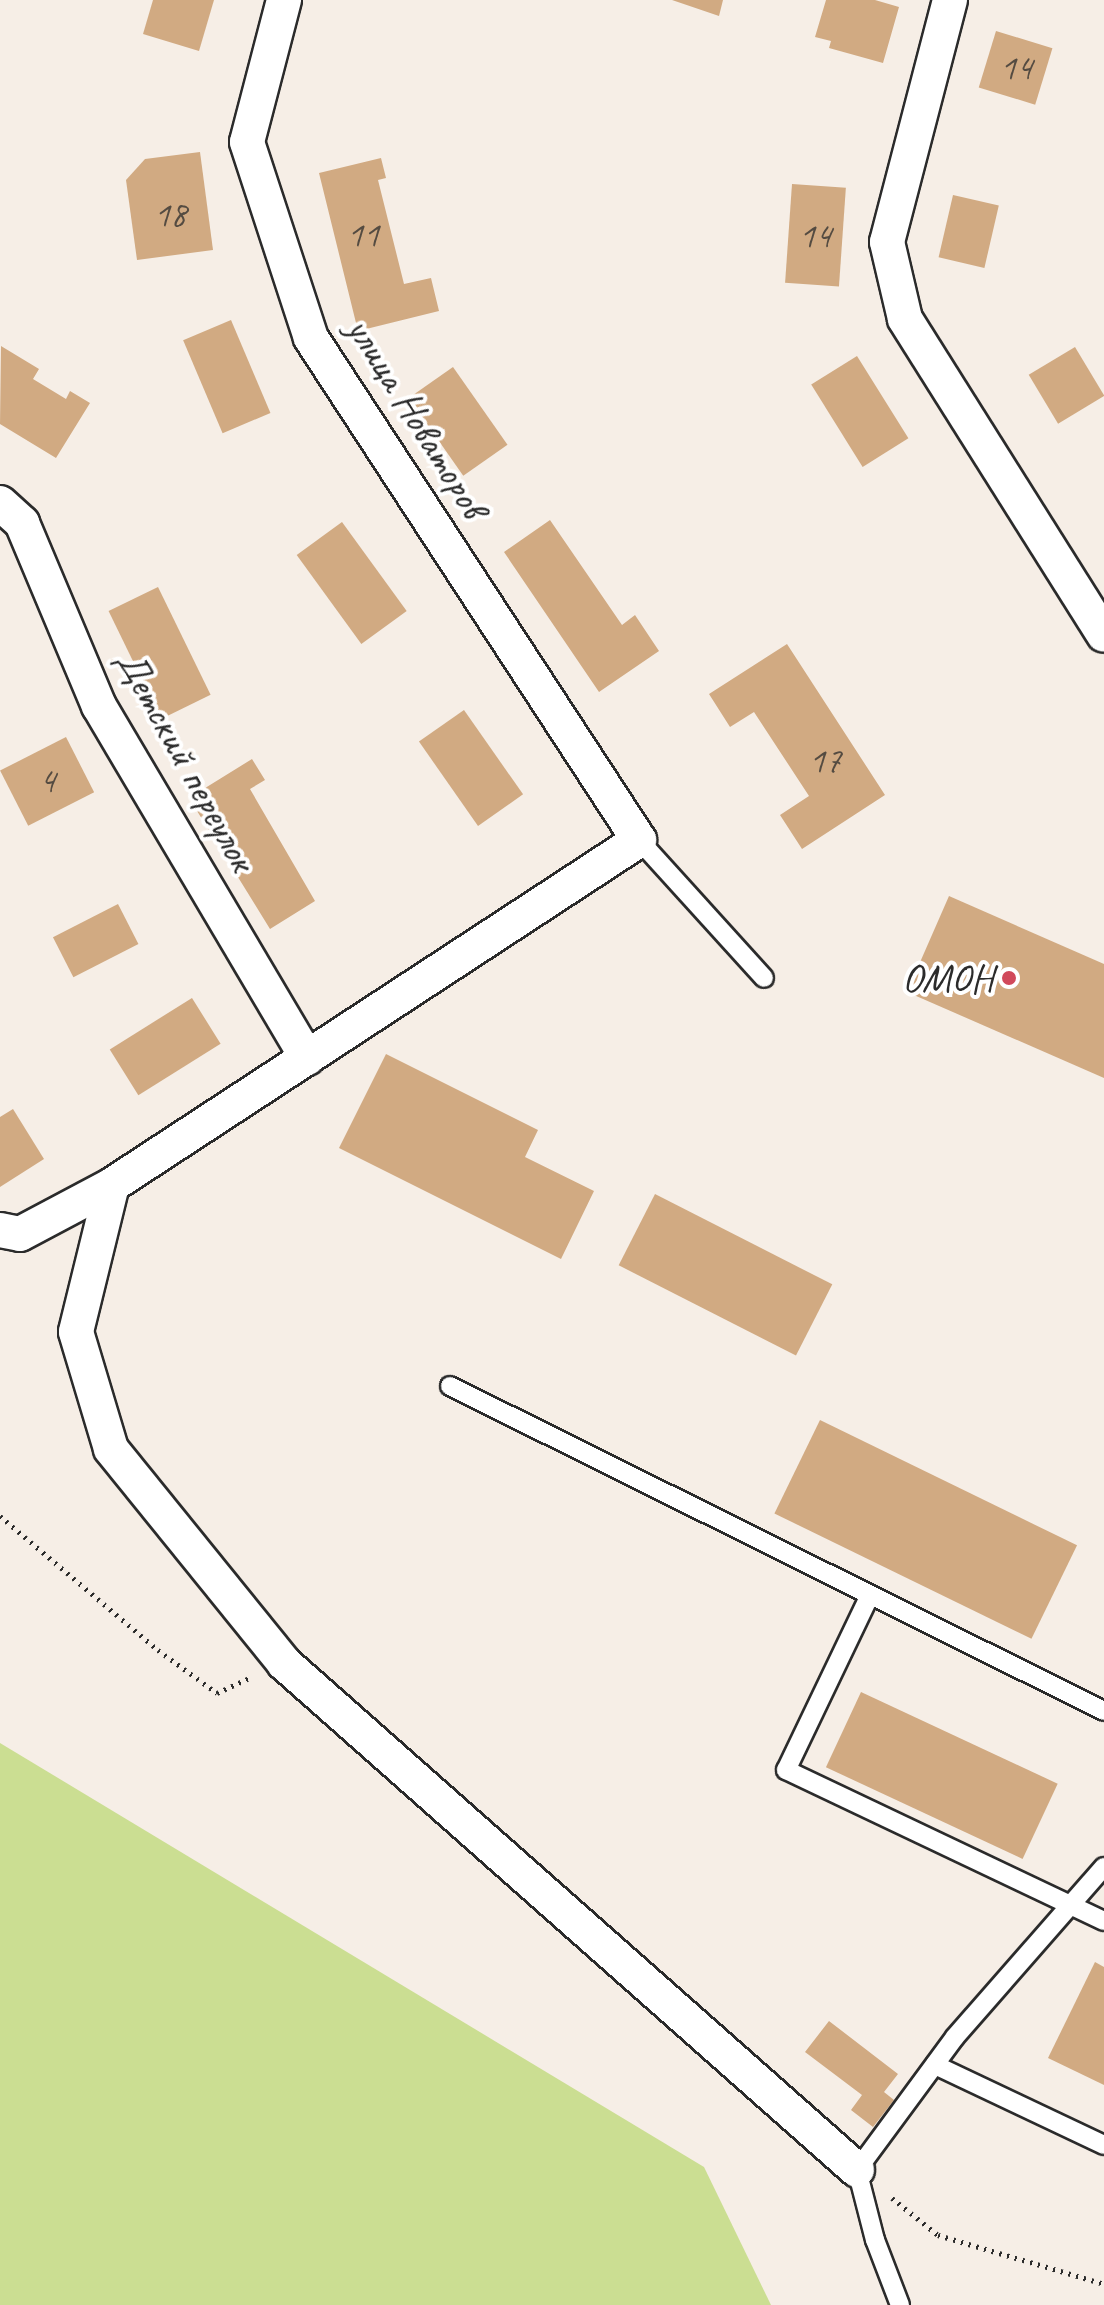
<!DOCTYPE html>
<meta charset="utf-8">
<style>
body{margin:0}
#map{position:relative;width:1104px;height:2305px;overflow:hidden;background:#f6eee6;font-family:Caveat,sans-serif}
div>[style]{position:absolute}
.green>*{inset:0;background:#cbde92}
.building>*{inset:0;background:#d1aa82;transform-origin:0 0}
.path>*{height:5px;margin-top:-2.5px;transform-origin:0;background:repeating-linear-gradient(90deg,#2b2b2b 0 2px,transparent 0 8px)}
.roads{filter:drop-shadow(2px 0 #2b2b2b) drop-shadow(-2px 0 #2b2b2b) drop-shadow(0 2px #2b2b2b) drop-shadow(0 -2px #2b2b2b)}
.service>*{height:18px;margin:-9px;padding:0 9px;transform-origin:9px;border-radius:9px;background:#fff}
.minor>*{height:34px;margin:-17px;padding:0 17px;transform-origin:17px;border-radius:17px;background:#fff}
.dots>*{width:22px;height:22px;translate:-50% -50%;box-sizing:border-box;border:4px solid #fff;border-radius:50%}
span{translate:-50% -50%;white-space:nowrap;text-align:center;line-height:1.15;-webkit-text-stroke:8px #fff;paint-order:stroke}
.number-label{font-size:36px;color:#544b41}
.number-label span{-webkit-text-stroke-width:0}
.street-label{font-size:40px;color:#2b2b2b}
.poi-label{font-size:40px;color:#2b2b2b}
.right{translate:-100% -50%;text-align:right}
</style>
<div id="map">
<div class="green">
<div style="clip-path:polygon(0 1743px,704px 2167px,771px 2305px,0 2305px)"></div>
</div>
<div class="building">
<div style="clip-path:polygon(153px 0,214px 0,199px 51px,143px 34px)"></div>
<div style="clip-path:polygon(672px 0,723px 0,719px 16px)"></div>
<div style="clip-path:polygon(826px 0,875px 0,899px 7px,883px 63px,829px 48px,831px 41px,815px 37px)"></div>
<div style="left:996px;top:31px;width:59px;height:59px;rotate:17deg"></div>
<div style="clip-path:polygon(200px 152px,213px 250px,137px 260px,126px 180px,145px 159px)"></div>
<div style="clip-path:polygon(381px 158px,386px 178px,378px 180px,404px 284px,431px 278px,439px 311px,358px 331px,319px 173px)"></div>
<div style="left:792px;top:184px;width:54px;height:99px;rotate:4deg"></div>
<div style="left:953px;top:195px;width:47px;height:64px;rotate:13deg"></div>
<div style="left:231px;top:320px;width:101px;height:52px;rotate:67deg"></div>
<div style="clip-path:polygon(1px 346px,39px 369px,33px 379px,66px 399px,70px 391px,90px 403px,56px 458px,0 424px)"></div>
<div style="left:1075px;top:347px;width:57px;height:54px;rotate:59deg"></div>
<div style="left:857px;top:356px;width:97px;height:54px;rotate:58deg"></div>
<div style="left:453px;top:367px;width:95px;height:54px;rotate:55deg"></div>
<div style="clip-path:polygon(550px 520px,622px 625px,635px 615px,659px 651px,599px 692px,504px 552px)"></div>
<div style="left:342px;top:522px;width:110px;height:56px;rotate:54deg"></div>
<div style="left:158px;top:587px;width:120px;height:55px;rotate:64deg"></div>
<div style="clip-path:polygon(787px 644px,885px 795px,802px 849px,780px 815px,809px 796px,754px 712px,730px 727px,709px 694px)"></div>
<div style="left:464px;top:710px;width:103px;height:55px;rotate:55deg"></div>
<div style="left:66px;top:737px;width:62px;height:74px;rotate:63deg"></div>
<div style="clip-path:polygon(252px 759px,265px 780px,250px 789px,315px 901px,270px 929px,189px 798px)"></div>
<div style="clip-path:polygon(949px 896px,1104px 964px,1104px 1078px,907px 992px)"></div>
<div style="left:118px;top:904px;width:45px;height:73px;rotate:63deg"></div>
<div style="left:192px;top:998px;width:54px;height:97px;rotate:58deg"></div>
<div style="clip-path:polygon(386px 1054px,538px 1130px,525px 1157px,594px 1191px,561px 1259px,339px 1148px)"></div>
<div style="clip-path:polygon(13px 1109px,44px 1159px,0 1187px,0 1117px)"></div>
<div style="left:655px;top:1194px;width:199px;height:80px;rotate:27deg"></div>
<div style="left:820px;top:1420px;width:286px;height:104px;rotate:26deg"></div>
<div style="left:861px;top:1692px;width:217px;height:83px;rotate:25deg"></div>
<div style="clip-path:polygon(1095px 1962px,1104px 1967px,1104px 2085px,1048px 2058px)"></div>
<div style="clip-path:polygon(829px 2021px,898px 2074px,884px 2092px,894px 2100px,873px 2127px,851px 2110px,862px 2095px,805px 2052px)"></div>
</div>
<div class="path">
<div style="left:0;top:1516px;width:207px;rotate:40.3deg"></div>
<div style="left:158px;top:1650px;width:73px;rotate:36.1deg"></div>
<div style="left:217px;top:1693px;width:38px;rotate:-25deg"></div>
<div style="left:892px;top:2198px;width:59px;rotate:38.8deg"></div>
<div style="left:938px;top:2235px;width:173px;rotate:16.4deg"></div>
</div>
<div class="roads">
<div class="service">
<div style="left:639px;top:840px;width:186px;rotate:47.8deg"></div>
<div style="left:450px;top:1386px;width:730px;rotate:26.42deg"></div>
<div style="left:870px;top:1595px;width:194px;rotate:115.6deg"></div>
<div style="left:786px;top:1770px;width:352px;rotate:25.4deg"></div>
<div style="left:935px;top:2065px;width:187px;rotate:25.3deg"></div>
<div style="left:900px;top:2305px;width:70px;rotate:-111deg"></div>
<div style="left:875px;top:2240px;width:72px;rotate:-104.4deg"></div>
<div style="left:857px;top:2170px;width:165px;rotate:-53.6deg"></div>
<div style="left:955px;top:2037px;width:226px;rotate:-48.8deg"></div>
</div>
<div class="minor">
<div style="left:950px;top:0;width:250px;rotate:104.6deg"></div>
<div style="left:887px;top:242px;width:79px;rotate:76.8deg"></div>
<div style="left:905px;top:319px;width:373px;rotate:57.8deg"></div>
<div style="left:0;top:503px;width:30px;rotate:42deg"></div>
<div style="left:22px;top:523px;width:199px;rotate:67.2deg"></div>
<div style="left:99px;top:706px;width:409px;rotate:59.4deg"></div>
<div style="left:112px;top:1185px;width:151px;rotate:103.8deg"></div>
<div style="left:76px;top:1332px;width:122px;rotate:73.3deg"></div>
<div style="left:111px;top:1449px;width:275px;rotate:51deg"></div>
<div style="left:284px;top:1663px;width:765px;rotate:41.5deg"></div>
<div style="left:0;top:1230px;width:20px;rotate:11deg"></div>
<div style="left:20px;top:1234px;width:104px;rotate:-28deg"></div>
<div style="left:112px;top:1185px;width:630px;rotate:-33.21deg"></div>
<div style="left:639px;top:840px;width:600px;rotate:-123.16deg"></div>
<div style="left:311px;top:338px;width:206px;rotate:-108.1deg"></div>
<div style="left:247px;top:142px;width:147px;rotate:-75.4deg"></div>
</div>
</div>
<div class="dots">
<div style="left:1009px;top:978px;background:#d1495b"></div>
</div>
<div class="number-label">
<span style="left:1016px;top:68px">14</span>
<span style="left:170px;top:215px">18</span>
<span style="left:363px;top:235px">11</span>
<span style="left:815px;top:236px">14</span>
<span style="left:825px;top:761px">17</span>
<span style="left:47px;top:781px">4</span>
</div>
<div class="street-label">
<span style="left:417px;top:417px;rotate:58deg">улица Новаторов</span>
<span style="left:186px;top:760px;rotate:61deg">Детский переулок</span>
</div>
<div class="poi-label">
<span class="right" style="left:993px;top:978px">ОМОН</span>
</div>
</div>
